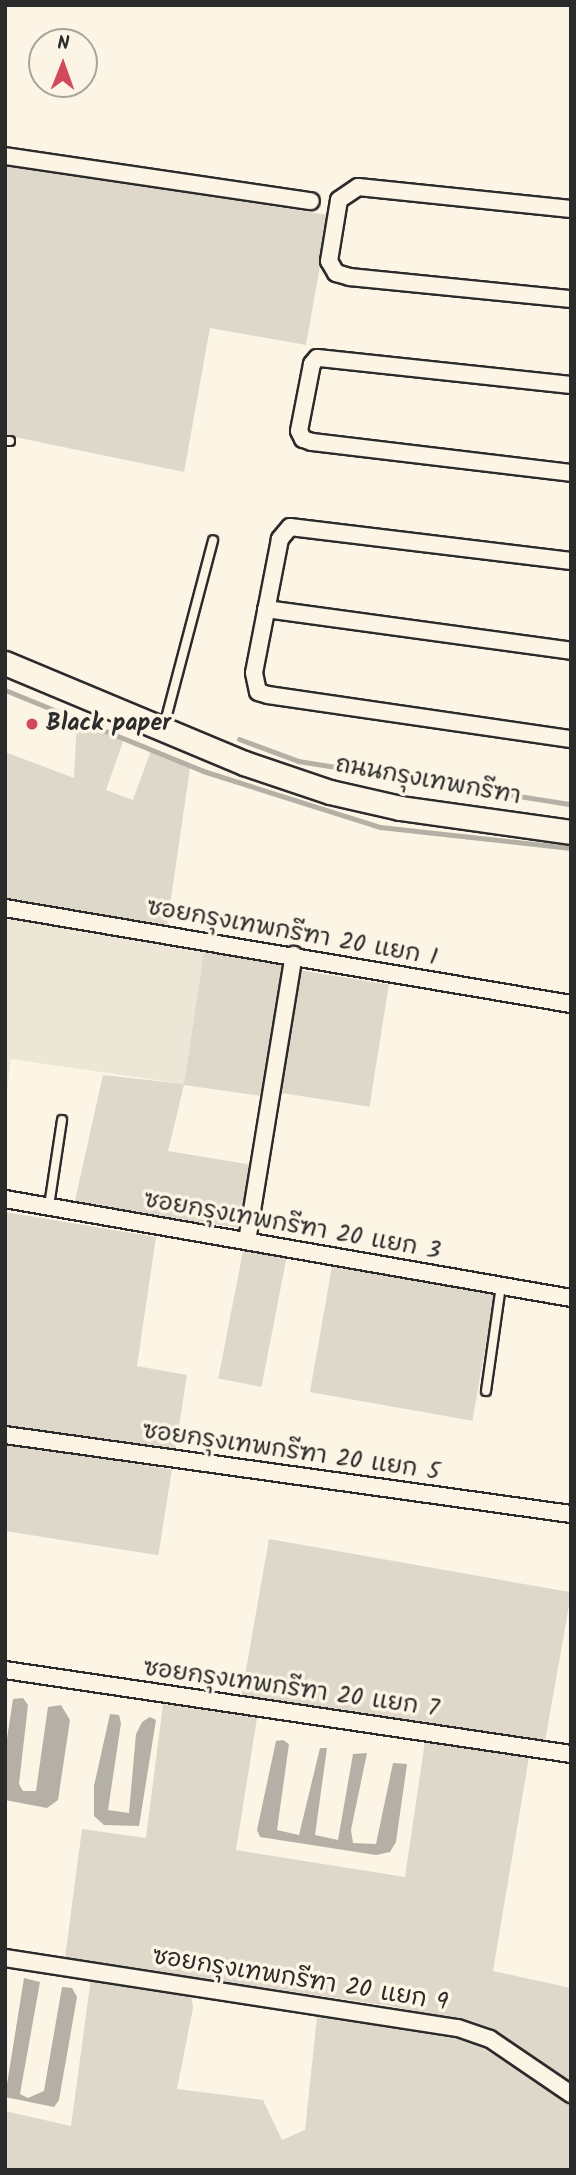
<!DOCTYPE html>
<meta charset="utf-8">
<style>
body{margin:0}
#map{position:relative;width:576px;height:2175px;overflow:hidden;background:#fcf5e5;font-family:Kalam,"Playpen Sans Thai",sans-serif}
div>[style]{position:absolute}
.built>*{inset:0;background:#ece6d7}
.green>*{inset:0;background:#ded8ca;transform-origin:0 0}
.water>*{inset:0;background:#b4b0a5}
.stream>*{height:5px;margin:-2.5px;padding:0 2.5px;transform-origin:2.5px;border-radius:2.5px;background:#b4b0a5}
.roads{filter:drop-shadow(2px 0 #2b2b2b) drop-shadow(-2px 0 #2b2b2b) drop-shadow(0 2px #2b2b2b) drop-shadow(0 -2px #2b2b2b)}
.service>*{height:8px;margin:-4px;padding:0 4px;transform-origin:4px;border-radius:4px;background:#fcf5e5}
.minor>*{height:16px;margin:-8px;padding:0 8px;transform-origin:8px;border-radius:8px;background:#fcf5e5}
.secondary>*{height:23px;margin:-11.5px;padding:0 11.5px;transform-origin:11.5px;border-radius:11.5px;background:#fcf5e5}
.dots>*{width:19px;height:19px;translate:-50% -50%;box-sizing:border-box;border:4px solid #fcf5e5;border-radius:50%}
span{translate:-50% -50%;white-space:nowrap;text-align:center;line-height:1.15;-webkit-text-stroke:7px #fcf5e5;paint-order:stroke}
.poi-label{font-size:24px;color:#2b2b2b;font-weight:700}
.left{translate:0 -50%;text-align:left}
.street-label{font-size:24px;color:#2b2b2b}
.frame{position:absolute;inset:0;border:7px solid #2b2b2b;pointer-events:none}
.north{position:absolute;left:28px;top:28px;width:70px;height:70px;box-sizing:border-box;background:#fcf5e5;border:2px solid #a8a49b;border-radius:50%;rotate:1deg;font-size:19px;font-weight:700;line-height:28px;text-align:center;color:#2b2b2b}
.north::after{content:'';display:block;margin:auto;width:24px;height:32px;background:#d1495b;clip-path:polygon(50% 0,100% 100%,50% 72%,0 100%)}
</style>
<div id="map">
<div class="built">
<div style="clip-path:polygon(5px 917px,204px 951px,184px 1084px,11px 1059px,5px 1105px)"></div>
</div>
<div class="green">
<div style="clip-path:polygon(5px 165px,329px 215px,306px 345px,210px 328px,184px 472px,5px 435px)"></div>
<div style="clip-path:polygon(77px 717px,124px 739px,106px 790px,133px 800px,151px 750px,190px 768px,167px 926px,5px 900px,5px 752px,74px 778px)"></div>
<div style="clip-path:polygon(204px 951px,286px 965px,262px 1096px,184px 1085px,168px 1151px,253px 1165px,241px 1228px,74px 1205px,103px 1075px,184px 1084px)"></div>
<div style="left:298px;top:970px;width:92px;height:124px;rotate:9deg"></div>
<div style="clip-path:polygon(5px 1212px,156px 1237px,137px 1366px,187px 1375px,175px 1452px,5px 1427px)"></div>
<div style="left:244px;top:1246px;width:44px;height:135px;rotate:11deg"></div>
<div style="left:333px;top:1261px;width:165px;height:133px;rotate:10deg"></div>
<div style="left:5px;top:1443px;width:169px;height:87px;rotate:9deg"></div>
<div style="left:269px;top:1539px;width:307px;height:159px;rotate:10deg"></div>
<div style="clip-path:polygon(163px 1704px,257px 1718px,236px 1850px,405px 1877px,425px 1741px,529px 1757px,493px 1971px,571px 1988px,571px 2085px,483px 2027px,390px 2006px,65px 1958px,82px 1829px,146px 1838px)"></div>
<div style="clip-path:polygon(91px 1978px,191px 1994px,193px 2008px,177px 2089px,263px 2100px,282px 2140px,305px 2130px,317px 2017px,464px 2036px,571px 2104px,571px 2170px,5px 2170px,5px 2111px,71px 2126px)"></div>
</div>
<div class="water">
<div style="clip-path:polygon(23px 1698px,28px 1705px,19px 1784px,23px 1791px,36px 1791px,48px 1707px,61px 1705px,70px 1720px,58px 1800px,47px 1808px,5px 1800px,5px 1752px,13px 1699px)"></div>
<div style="clip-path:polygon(110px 1714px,119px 1715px,121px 1723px,108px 1810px,129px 1813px,136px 1734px,142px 1722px,150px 1717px,156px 1720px,139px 1826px,104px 1825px,94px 1816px,94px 1786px)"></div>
<div style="clip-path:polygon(283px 1740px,289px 1744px,277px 1830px,299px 1835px,320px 1748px,327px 1748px,315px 1835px,338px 1840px,353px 1754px,367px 1753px,351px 1830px,353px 1843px,376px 1844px,393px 1763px,407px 1764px,396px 1842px,390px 1852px,376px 1855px,260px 1837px,257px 1830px,276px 1741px)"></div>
<div style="clip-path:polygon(24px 1978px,40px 1982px,20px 2094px,28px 2098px,44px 2091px,62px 1987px,72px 1988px,77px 1997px,59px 2100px,54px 2107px,5px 2097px)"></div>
</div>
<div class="stream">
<div style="left:5px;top:690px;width:214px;rotate:22.2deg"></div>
<div style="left:203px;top:771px;width:186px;rotate:17.6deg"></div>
<div style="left:380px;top:827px;width:192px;rotate:6.3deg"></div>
<div style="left:239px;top:739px;width:63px;rotate:20.4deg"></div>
<div style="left:298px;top:761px;width:276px;rotate:9deg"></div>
</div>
<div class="roads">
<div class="service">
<div style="left:5px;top:441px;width:5px"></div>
<div style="left:164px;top:726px;width:192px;rotate:-75.2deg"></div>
<div style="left:49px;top:1206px;width:87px;rotate:-81.4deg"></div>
<div style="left:486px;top:1391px;width:107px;rotate:-81.9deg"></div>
</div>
<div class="minor">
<div style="left:5px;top:156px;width:309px;rotate:8.4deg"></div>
<div style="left:571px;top:209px;width:214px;rotate:-174.1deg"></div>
<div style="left:358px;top:187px;width:23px;rotate:146deg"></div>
<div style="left:339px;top:200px;width:62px;rotate:99.3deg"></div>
<div style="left:329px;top:261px;width:14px;rotate:60deg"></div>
<div style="left:336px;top:273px;width:15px;rotate:16deg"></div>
<div style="left:350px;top:277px;width:222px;rotate:5.7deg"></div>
<div style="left:571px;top:385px;width:255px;rotate:-173.9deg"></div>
<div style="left:317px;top:358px;width:8px;rotate:130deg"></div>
<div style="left:312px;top:364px;width:68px;rotate:101deg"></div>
<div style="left:299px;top:431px;width:9px;rotate:63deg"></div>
<div style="left:303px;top:439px;width:9px;rotate:18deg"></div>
<div style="left:312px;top:442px;width:261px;rotate:6.8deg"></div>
<div style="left:571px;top:561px;width:283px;rotate:-173.1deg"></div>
<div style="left:290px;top:527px;width:16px;rotate:130deg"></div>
<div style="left:280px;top:539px;width:136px;rotate:101deg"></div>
<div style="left:254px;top:673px;width:19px;rotate:78deg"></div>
<div style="left:258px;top:692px;width:10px;rotate:17deg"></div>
<div style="left:268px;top:695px;width:306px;rotate:8.3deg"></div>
<div style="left:266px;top:609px;width:308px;rotate:7.8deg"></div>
<div style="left:5px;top:908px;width:574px;rotate:9.63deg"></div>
<div style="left:5px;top:1199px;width:575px;rotate:9.92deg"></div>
<div style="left:247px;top:1241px;width:290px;rotate:-80.7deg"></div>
<div style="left:5px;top:1435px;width:571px;rotate:7.95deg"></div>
<div style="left:5px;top:1670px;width:572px;rotate:8.44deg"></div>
<div style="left:5px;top:1958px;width:458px;rotate:8.8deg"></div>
<div style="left:458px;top:2028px;width:34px;rotate:19deg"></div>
<div style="left:490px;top:2039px;width:98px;rotate:34.2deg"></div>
</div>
<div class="secondary">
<div style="left:5px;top:663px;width:259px;rotate:22.7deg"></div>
<div style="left:244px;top:763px;width:91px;rotate:18.6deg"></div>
<div style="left:330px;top:792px;width:72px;rotate:12.9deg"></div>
<div style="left:400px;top:808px;width:173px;rotate:8deg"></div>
</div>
</div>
<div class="dots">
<div style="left:32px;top:724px;background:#d1495b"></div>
</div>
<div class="poi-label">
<span class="left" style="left:46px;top:724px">Black paper</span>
</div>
<div class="street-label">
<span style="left:428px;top:781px;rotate:10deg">ถนนกรุงเทพกรีฑา</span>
<span style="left:292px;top:933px;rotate:10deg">ซอยกรุงเทพกรีฑา 20 แยก 1</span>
<span style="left:292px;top:1226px;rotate:10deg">ซอยกรุงเทพกรีฑา 20 แยก 3</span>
<span style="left:291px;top:1452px;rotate:8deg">ซอยกรุงเทพกรีฑา 20 แยก 5</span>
<span style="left:291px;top:1689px;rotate:8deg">ซอยกรุงเทพกรีฑา 20 แยก 7</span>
<span style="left:300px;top:1980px;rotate:9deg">ซอยกรุงเทพกรีฑา 20 แยก 9</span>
</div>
<div class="frame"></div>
<div class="north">N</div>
</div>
